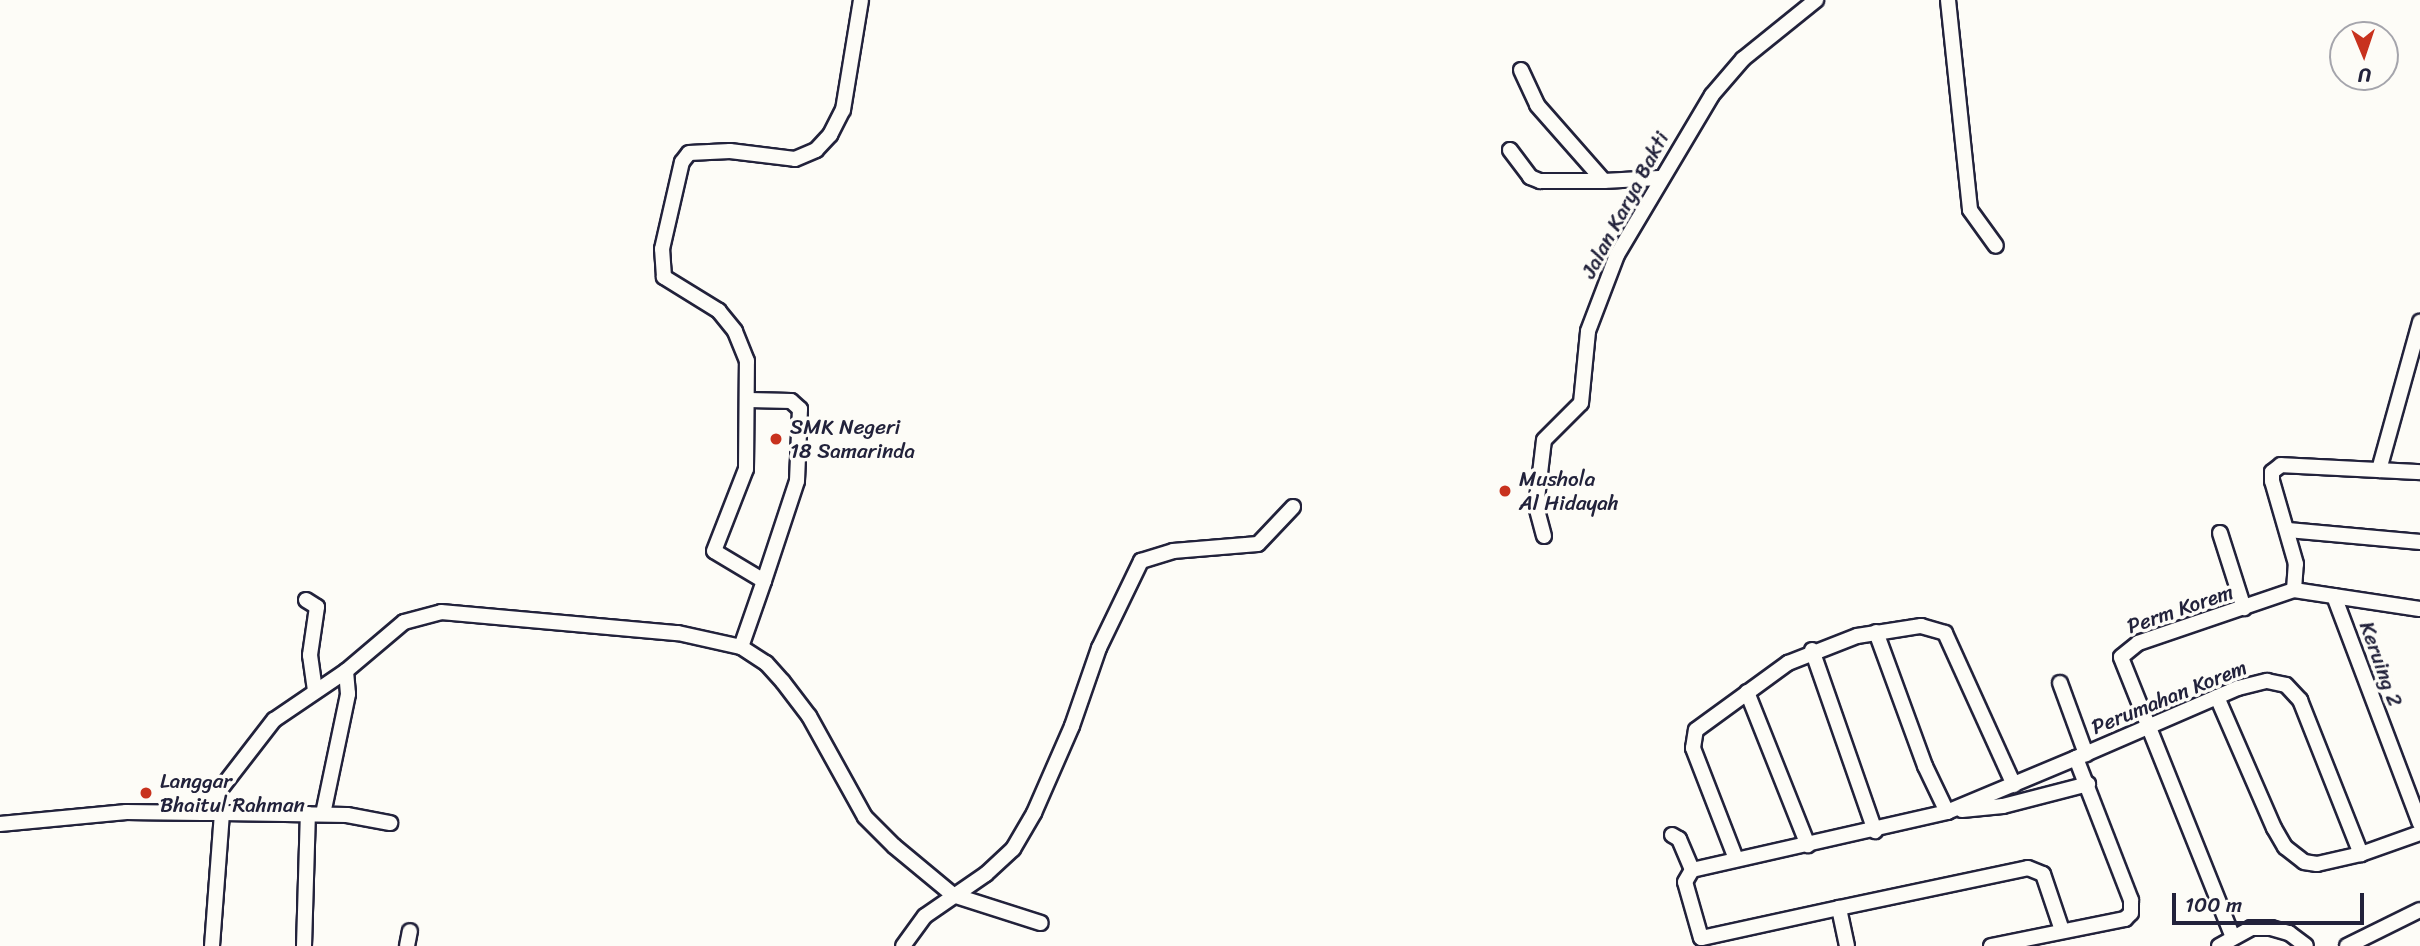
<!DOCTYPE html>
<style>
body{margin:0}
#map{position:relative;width:2420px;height:946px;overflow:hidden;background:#fdfcf7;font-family:Sriracha,sans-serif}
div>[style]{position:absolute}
.roads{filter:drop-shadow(2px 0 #22223b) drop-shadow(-2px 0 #22223b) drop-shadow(0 2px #22223b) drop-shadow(0 -2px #22223b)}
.minor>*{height:14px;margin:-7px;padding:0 7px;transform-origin:7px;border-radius:7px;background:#fdfcf7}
.dots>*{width:19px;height:19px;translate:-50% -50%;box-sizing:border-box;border:4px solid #fdfcf7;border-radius:50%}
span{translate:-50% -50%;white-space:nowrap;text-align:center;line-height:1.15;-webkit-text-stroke:7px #fdfcf7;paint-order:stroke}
.street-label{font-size:21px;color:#22223b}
.poi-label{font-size:21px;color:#22223b}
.left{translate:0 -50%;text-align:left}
.north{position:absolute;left:2329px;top:21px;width:70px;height:70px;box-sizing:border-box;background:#fdfcf7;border:2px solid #a5a5ac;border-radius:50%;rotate:178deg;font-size:19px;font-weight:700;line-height:28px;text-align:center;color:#22223b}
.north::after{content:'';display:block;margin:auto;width:24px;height:32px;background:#c8321e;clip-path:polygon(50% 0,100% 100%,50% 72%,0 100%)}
.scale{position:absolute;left:2172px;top:893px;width:192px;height:32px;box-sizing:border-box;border:4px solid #22223b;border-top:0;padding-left:9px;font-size:21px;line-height:24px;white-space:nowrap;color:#22223b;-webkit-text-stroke:5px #fdfcf7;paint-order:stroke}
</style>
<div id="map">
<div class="roads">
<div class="minor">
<div style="left:1948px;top:0;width:211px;rotate:84deg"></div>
<div style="left:1970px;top:210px;width:44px;rotate:54.2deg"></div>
<div style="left:1521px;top:70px;width:38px;rotate:65deg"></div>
<div style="left:1537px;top:105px;width:101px;rotate:48.6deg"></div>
<div style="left:1604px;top:181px;width:55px;rotate:-3.1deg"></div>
<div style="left:1510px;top:150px;width:34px;rotate:53deg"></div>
<div style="left:1530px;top:177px;width:11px;rotate:22deg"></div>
<div style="left:1540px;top:181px;width:64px"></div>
<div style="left:749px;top:400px;width:42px;rotate:1.4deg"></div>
<div style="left:791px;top:401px;width:12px;rotate:42deg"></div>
<div style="left:800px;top:409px;width:72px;rotate:92.4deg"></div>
<div style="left:797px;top:481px;width:105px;rotate:108.3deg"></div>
<div style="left:2379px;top:470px;width:154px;rotate:-74.5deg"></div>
<div style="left:2288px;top:530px;width:133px;rotate:5.2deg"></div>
<div style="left:2220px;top:533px;width:79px;rotate:72.3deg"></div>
<div style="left:1544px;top:536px;width:30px;rotate:-105deg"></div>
<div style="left:1536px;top:507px;width:67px;rotate:-83.2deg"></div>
<div style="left:1544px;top:440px;width:52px;rotate:-45deg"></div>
<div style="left:1581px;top:403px;width:72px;rotate:-84.4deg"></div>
<div style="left:1588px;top:331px;width:81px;rotate:-69.1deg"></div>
<div style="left:1617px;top:255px;width:186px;rotate:-59.3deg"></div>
<div style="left:1712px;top:95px;width:48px;rotate:-49.3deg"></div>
<div style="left:1743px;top:59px;width:94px;rotate:-38.9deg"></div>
<div style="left:2294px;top:590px;width:127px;rotate:8.6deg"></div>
<div style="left:2334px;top:596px;width:243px;rotate:69.3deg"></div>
<div style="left:306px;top:600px;width:13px;rotate:32deg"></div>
<div style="left:317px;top:607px;width:49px;rotate:98.3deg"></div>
<div style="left:310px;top:655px;width:37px;rotate:82deg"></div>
<div style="left:1876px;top:632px;width:143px;rotate:69.9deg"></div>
<div style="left:1925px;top:766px;width:51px;rotate:64.4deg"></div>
<div style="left:741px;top:647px;width:30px;rotate:33deg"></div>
<div style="left:766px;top:663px;width:25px;rotate:48deg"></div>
<div style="left:783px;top:682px;width:43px;rotate:52.6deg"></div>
<div style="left:809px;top:716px;width:115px;rotate:61deg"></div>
<div style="left:865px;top:817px;width:41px;rotate:45deg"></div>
<div style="left:894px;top:846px;width:77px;rotate:39.7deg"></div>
<div style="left:953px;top:895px;width:92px;rotate:17.7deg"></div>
<div style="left:1812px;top:650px;width:192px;rotate:70.8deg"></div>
<div style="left:2060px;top:683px;width:76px;rotate:69.9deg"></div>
<div style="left:1747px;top:692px;width:165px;rotate:68.3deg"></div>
<div style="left:2217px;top:697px;width:143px;rotate:66.5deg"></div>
<div style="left:2274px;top:828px;width:22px;rotate:60deg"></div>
<div style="left:2285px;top:847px;width:24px;rotate:38deg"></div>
<div style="left:2304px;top:862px;width:13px;rotate:9deg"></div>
<div style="left:2317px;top:864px;width:45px;rotate:-12.8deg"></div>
<div style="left:2361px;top:854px;width:63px;rotate:-19.6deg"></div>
<div style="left:1962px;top:810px;width:41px;rotate:-5.6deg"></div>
<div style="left:2003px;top:806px;width:88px;rotate:-14.5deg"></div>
<div style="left:222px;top:813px;width:125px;rotate:0.9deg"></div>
<div style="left:347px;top:815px;width:44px;rotate:10.5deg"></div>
<div style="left:323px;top:814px;width:123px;rotate:-78.2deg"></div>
<div style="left:348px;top:694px;width:23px;rotate:-95deg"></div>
<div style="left:0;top:824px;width:127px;rotate:-5.4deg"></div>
<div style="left:126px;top:812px;width:76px;rotate:0.8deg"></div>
<div style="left:1672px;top:835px;width:8px;rotate:30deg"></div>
<div style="left:1679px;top:839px;width:34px;rotate:67deg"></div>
<div style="left:1736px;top:859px;width:119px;rotate:-111.2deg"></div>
<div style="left:1693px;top:748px;width:18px;rotate:-81deg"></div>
<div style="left:1696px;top:730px;width:114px;rotate:-36.1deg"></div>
<div style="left:1788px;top:663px;width:74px;rotate:-21.4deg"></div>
<div style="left:1857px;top:636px;width:65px;rotate:-8.9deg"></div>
<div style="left:1921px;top:626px;width:25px;rotate:16deg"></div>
<div style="left:1945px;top:633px;width:167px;rotate:65.6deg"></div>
<div style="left:1839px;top:908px;width:141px;rotate:167.7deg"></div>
<div style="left:1701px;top:938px;width:58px;rotate:-105.9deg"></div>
<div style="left:1685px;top:882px;width:14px;rotate:-60deg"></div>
<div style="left:1692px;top:870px;width:262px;rotate:-12.8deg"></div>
<div style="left:1947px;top:812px;width:140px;rotate:-22.7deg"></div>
<div style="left:2232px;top:935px;width:299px;rotate:-111.8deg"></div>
<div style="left:2121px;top:657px;width:22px;rotate:-39deg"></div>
<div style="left:2138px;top:643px;width:165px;rotate:-18.8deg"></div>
<div style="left:2294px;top:590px;width:26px;rotate:-86deg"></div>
<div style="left:2296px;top:564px;width:86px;rotate:-106.1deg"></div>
<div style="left:2272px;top:481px;width:9px;rotate:-90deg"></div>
<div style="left:2272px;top:472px;width:11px;rotate:-38deg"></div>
<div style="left:2281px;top:465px;width:139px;rotate:2.9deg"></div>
<div style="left:212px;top:946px;width:133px;rotate:-85.7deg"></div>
<div style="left:222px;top:813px;width:20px;rotate:180deg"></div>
<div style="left:202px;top:813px;width:118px;rotate:-52.3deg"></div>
<div style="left:274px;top:720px;width:87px;rotate:-34.2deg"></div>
<div style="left:346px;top:671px;width:76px;rotate:-40.2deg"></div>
<div style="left:404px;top:622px;width:38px;rotate:-15deg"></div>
<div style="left:441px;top:612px;width:238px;rotate:5.1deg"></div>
<div style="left:678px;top:633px;width:65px;rotate:12.5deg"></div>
<div style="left:741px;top:647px;width:70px;rotate:-70.8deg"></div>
<div style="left:764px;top:581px;width:58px;rotate:-149deg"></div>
<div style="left:714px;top:551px;width:88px;rotate:-68.7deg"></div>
<div style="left:746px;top:469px;width:108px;rotate:-89.5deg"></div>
<div style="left:747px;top:361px;width:32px;rotate:-112deg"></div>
<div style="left:735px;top:331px;width:26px;rotate:-129deg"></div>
<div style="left:719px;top:311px;width:65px;rotate:-148.3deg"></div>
<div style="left:664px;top:277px;width:28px;rotate:-94deg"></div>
<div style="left:662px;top:249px;width:89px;rotate:-77.1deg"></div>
<div style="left:682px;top:162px;width:11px;rotate:-52deg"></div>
<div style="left:689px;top:153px;width:41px;rotate:-2.8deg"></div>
<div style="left:730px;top:151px;width:65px;rotate:7deg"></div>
<div style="left:795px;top:159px;width:23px;rotate:-23deg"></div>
<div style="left:816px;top:150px;width:21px;rotate:-47deg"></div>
<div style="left:830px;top:135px;width:28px;rotate:-63deg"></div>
<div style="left:843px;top:110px;width:111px;rotate:-80.7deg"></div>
<div style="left:304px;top:946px;width:132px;rotate:-88.3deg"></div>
<div style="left:407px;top:946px;width:15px;rotate:-79deg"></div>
<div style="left:903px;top:946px;width:37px;rotate:-54deg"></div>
<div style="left:925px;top:916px;width:74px;rotate:-34.5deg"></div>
<div style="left:986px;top:874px;width:37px;rotate:-43deg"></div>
<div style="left:1013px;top:849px;width:42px;rotate:-59.7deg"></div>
<div style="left:1034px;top:813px;width:95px;rotate:-66.4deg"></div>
<div style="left:1072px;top:726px;width:83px;rotate:-70.9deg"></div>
<div style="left:1099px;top:648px;width:97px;rotate:-64.2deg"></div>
<div style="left:1141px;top:561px;width:34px;rotate:-17deg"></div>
<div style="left:1173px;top:551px;width:85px;rotate:-4.7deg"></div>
<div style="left:1258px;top:544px;width:51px;rotate:-46.6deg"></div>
<div style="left:1847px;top:946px;width:39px;rotate:-102deg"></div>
<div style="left:1839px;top:908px;width:193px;rotate:-11.9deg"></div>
<div style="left:2028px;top:868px;width:16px;rotate:22deg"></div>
<div style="left:2043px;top:874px;width:59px;rotate:71.3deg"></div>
<div style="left:1991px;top:946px;width:137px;rotate:-11.4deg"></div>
<div style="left:2125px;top:919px;width:8px;rotate:-45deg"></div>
<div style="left:2131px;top:913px;width:13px;rotate:-90deg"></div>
<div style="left:2131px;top:900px;width:152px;rotate:-111.2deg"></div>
<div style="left:2076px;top:758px;width:176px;rotate:-23.4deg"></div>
<div style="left:2238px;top:688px;width:30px;rotate:-14deg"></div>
<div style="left:2267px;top:681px;width:19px;rotate:12deg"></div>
<div style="left:2286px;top:685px;width:21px;rotate:47deg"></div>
<div style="left:2300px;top:700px;width:166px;rotate:68.4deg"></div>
<div style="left:2219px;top:946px;width:37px;rotate:-29deg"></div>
<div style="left:2251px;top:928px;width:20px"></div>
<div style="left:2271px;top:928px;width:19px;rotate:16deg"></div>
<div style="left:2289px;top:933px;width:21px;rotate:37deg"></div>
<div style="left:2347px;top:946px;width:81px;rotate:-26.3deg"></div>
</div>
</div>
<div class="dots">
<div style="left:776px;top:439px;background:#c8321e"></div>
<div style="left:1505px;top:491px;background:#c8321e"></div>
<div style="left:146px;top:793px;background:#c8321e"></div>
</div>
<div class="street-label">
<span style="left:1625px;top:205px;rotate:-62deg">Jalan Karya Bakti</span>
<span style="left:2180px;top:609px;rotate:-19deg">Perm Korem</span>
<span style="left:2381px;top:664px;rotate:70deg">Keruing 2</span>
<span style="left:2169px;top:697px;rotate:-22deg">Perumahan Korem</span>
</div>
<div class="poi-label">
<span class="left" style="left:790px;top:439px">SMK Negeri<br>18 Samarinda</span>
<span class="left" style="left:1519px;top:491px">Mushola<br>Al Hidayah</span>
<span class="left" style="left:160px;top:793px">Langgar<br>Bhaitul Rahman</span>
</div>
<div class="north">U</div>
<div class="scale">100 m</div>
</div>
